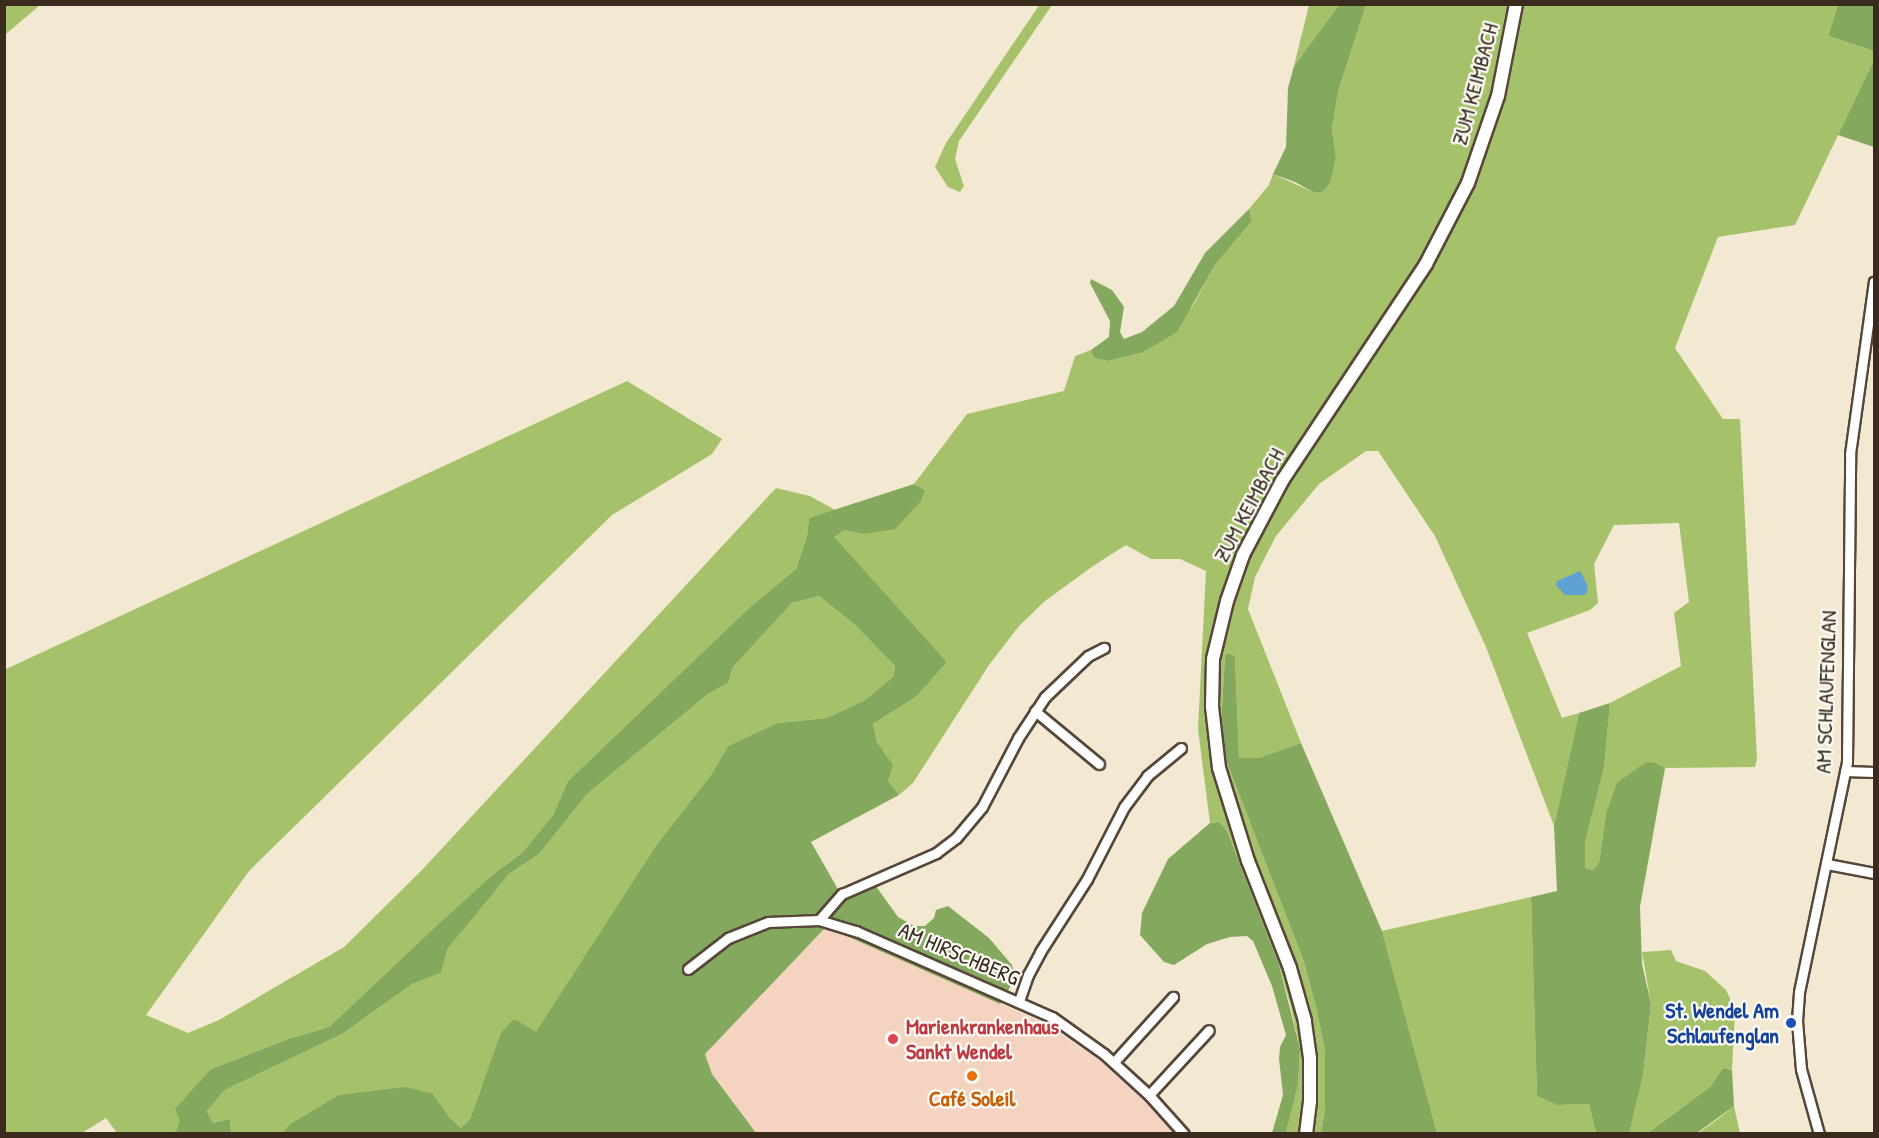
<!DOCTYPE html>
<meta charset="utf-8">
<style>
body{margin:0}
#map{position:relative;width:1879px;height:1138px;overflow:hidden;background:#f3e8d1;font-family:"Patrick Hand",sans-serif}
div>[style]{position:absolute}
.built>*{inset:0;background:#f5d3c1}
.green>*{inset:0;background:#a5c26a}
.forest>*{inset:0;background:#84a85e}
.water>*{inset:0;background:#5fa1d3}
.roads{filter:drop-shadow(2px 0 #574639) drop-shadow(-2px 0 #574639) drop-shadow(0 2px #574639) drop-shadow(0 -2px #574639)}
.street>*{height:9px;margin:-4.5px;padding:0 4.5px;transform-origin:4.5px;border-radius:4.5px;background:#fff}
.secondary>*{height:12px;margin:-6px;padding:0 6px;transform-origin:6px;border-radius:6px;background:#fff}
.dots>*{width:16px;height:16px;translate:-50% -50%;box-sizing:border-box;border:3px solid #fdfcf7;border-radius:50%}
span{translate:-50% -50%;white-space:nowrap;text-align:center;line-height:1.15;-webkit-text-stroke:4.5px #fdfcf7;paint-order:stroke}
.street-label{font-size:22px;color:#3b2a1e}
.transit-label{font-size:22px;color:#164399;font-weight:700}
.right{translate:-100% -50%;text-align:right}
.health-label{font-size:22px;color:#be3a42;font-weight:700}
.left{translate:0 -50%;text-align:left}
.food-label{font-size:22px;color:#c56008;font-weight:700}
.frame{position:absolute;inset:0;border:6px solid #3b2a1e;pointer-events:none}
</style>
<div id="map">
<div class="built">
<div style="clip-path:polygon(824px 929px,833px 930px,1046px 1024px,1100px 1061px,1159px 1115px,1176px 1133px,756px 1133px,712px 1074px,705px 1054px)"></div>
</div>
<div class="green">
<div style="clip-path:polygon(5px 4px,40px 4px,40px 5px,6px 34px)"></div>
<div style="clip-path:polygon(1040px 4px,1052px 5px,959px 141px,955px 159px,964px 186px,960px 192px,948px 187px,935px 167px,946px 143px)"></div>
<div style="clip-path:polygon(1309px 5px,1339px 5px,1294px 66px)"></div>
<div style="clip-path:polygon(1366px 5px,1838px 5px,1828px 36px,1874px 51px,1874px 60px,1795px 225px,1718px 237px,1675px 348px,1723px 419px,1740px 419px,1757px 759px,1755px 767px,1665px 768px,1656px 763px,1606px 814px,1599px 863px,1593px 870px,1585px 868px,1585px 843px,1604px 768px,1610px 703px,1681px 666px,1674px 613px,1689px 602px,1679px 523px,1614px 525px,1594px 564px,1598px 603px,1590px 610px,1527px 633px,1562px 718px,1579px 713px,1554px 826px,1486px 647px,1435px 536px,1378px 451px,1366px 451px,1319px 484px,1276px 536px,1255px 577px,1248px 609px,1301px 743px,1259px 758px,1239px 759px,1235px 656px,1228px 653px,1225px 655px,1221px 724px,1226px 760px,1304px 962px,1317px 1011px,1325px 1051px,1325px 1109px,1321px 1133px,1286px 1133px,1298px 1085px,1300px 1049px,1290px 1004px,1279px 965px,1227px 831px,1219px 822px,1210px 823px,1198px 729px,1206px 571px,1180px 559px,1151px 559px,1126px 545px,1093px 566px,1045px 601px,1019px 626px,989px 665px,913px 783px,899px 795px,888px 781px,892px 765px,877px 742px,873px 724px,917px 696px,947px 662px,833px 537px,844px 530px,863px 534px,925px 490px,914px 484px,967px 414px,1064px 391px,1075px 356px,1091px 350px,1094px 358px,1108px 361px,1141px 353px,1192px 307px,1215px 265px,1252px 221px,1249px 209px,1269px 185px,1273px 174px,1313px 192px,1336px 157px,1332px 129px,1338px 92px)"></div>
<div style="clip-path:polygon(627px 381px,722px 439px,712px 454px,612px 515px,249px 871px,146px 1015px,188px 1033px,219px 1020px,344px 947px,422px 870px,776px 488px,810px 496px,835px 510px,809px 518px,807px 536px,796px 569px,749px 608px,568px 781px,553px 815px,523px 852px,491px 876px,434px 928px,329px 1027px,291px 1038px,211px 1069px,175px 1133px,117px 1133px,106px 1118px,82px 1133px,5px 1133px,4px 670px)"></div>
<div style="clip-path:polygon(819px 596px,854px 624px,895px 666px,893px 677px,865px 700px,827px 718px,777px 723px,728px 746px,711px 775px,657px 844px,536px 1033px,481px 1088px,470px 1119px,461px 1128px,450px 1118px,433px 1094px,289px 1125px,282px 1133px,231px 1133px,230px 1119px,213px 1123px,207px 1111px,225px 1090px,342px 1034px,412px 984px,441px 973px,446px 949px,509px 874px,539px 854px,587px 794px,708px 694px,728px 683px,733px 667px,792px 603px)"></div>
<div style="clip-path:polygon(1531px 897px,1537px 1096px,1557px 1105px,1589px 1104px,1596px 1133px,1437px 1133px,1382px 931px)"></div>
<div style="clip-path:polygon(1671px 950px,1676px 961px,1705px 971px,1726px 990px,1735px 1010px,1732px 1070px,1723px 1068px,1710px 1087px,1648px 1133px,1629px 1134px,1643px 1076px,1651px 1004px,1642px 952px)"></div>
<div style="clip-path:polygon(1734px 1106px,1740px 1133px,1697px 1134px,1718px 1119px)"></div>
</div>
<div class="forest">
<div style="clip-path:polygon(1339px 5px,1366px 5px,1338px 92px,1332px 129px,1336px 157px,1330px 183px,1322px 192px,1313px 192px,1295px 182px,1273px 174px,1286px 147px,1288px 88px,1294px 66px)"></div>
<div style="clip-path:polygon(1838px 5px,1874px 5px,1874px 51px,1828px 36px)"></div>
<div style="clip-path:polygon(1874px 60px,1874px 147px,1838px 135px)"></div>
<div style="clip-path:polygon(1249px 209px,1252px 221px,1215px 265px,1177px 332px,1141px 353px,1108px 361px,1094px 358px,1091px 350px,1109px 337px,1110px 321px,1090px 283px,1091px 279px,1112px 290px,1124px 307px,1120px 332px,1124px 339px,1142px 332px,1174px 306px,1205px 253px)"></div>
<div style="clip-path:polygon(914px 484px,925px 490px,921px 501px,895px 529px,863px 534px,844px 530px,834px 537px,947px 662px,917px 696px,873px 724px,877px 742px,893px 765px,888px 781px,899px 795px,811px 842px,839px 891px,847px 897px,875px 885px,898px 917px,914px 926px,925px 926px,934px 918px,936px 910px,948px 906px,989px 938px,1012px 965px,1015px 979px,1000px 1004px,833px 930px,824px 929px,705px 1054px,712px 1074px,756px 1133px,282px 1133px,289px 1125px,339px 1095px,406px 1087px,433px 1094px,450px 1118px,461px 1128px,470px 1119px,501px 1033px,514px 1019px,536px 1032px,657px 844px,711px 775px,728px 746px,777px 723px,827px 718px,865px 700px,893px 677px,895px 666px,854px 624px,819px 596px,792px 603px,733px 667px,728px 683px,708px 694px,587px 794px,539px 854px,509px 874px,447px 949px,441px 973px,412px 984px,342px 1034px,225px 1090px,207px 1111px,213px 1123px,230px 1119px,231px 1133px,175px 1134px,180px 1121px,175px 1109px,211px 1069px,291px 1038px,329px 1027px,434px 928px,491px 876px,523px 852px,553px 815px,568px 781px,749px 608px,796px 569px,807px 536px,809px 518px)"></div>
<div style="clip-path:polygon(1228px 653px,1235px 656px,1239px 758px,1259px 758px,1301px 743px,1382px 931px,1437px 1133px,1321px 1133px,1325px 1109px,1325px 1051px,1317px 1011px,1304px 962px,1226px 760px,1221px 724px,1225px 655px)"></div>
<div style="clip-path:polygon(1610px 703px,1604px 768px,1585px 843px,1585px 868px,1593px 870px,1599px 863px,1606px 814px,1617px 783px,1646px 762px,1656px 763px,1665px 768px,1640px 907px,1642px 964px,1651px 1004px,1643px 1076px,1629px 1134px,1596px 1133px,1589px 1104px,1557px 1105px,1537px 1096px,1531px 897px,1557px 891px,1554px 826px,1579px 713px)"></div>
<div style="clip-path:polygon(1219px 822px,1227px 831px,1279px 965px,1300px 1049px,1298px 1085px,1286px 1133px,1272px 1133px,1283px 1095px,1279px 1059px,1280px 1047px,1286px 1035px,1272px 986px,1253px 941px,1247px 936px,1230px 937px,1207px 944px,1174px 965px,1164px 962px,1140px 935px,1142px 913px,1168px 859px,1210px 823px)"></div>
<div style="clip-path:polygon(1723px 1068px,1732px 1070px,1734px 1106px,1697px 1133px,1648px 1133px,1710px 1087px)"></div>
</div>
<div class="water">
<div style="clip-path:polygon(1580px 571px,1588px 586px,1587px 592px,1585px 595px,1565px 595px,1556px 585px,1557px 581px)"></div>
</div>
<div class="roads">
<div class="street">
<div style="left:1035px;top:711px;width:83px;rotate:39.6deg"></div>
<div style="left:1845px;top:771px;width:29px;rotate:2deg"></div>
<div style="left:1827px;top:864px;width:48px;rotate:10.8deg"></div>
<div style="left:819px;top:920px;width:35px;rotate:-49deg"></div>
<div style="left:842px;top:894px;width:103px;rotate:-23.6deg"></div>
<div style="left:936px;top:853px;width:25px;rotate:-37deg"></div>
<div style="left:956px;top:838px;width:40px;rotate:-50deg"></div>
<div style="left:982px;top:807px;width:78px;rotate:-62.4deg"></div>
<div style="left:1018px;top:738px;width:49px;rotate:-56.6deg"></div>
<div style="left:1045px;top:697px;width:59px;rotate:-43.6deg"></div>
<div style="left:1088px;top:656px;width:18px;rotate:-27deg"></div>
<div style="left:688px;top:969px;width:51px;rotate:-37.8deg"></div>
<div style="left:728px;top:938px;width:43px;rotate:-21.8deg"></div>
<div style="left:768px;top:922px;width:51px;rotate:-2.2deg"></div>
<div style="left:819px;top:920px;width:39px;rotate:17deg"></div>
<div style="left:856px;top:931px;width:214px;rotate:23.7deg"></div>
<div style="left:1052px;top:1017px;width:64px;rotate:35.4deg"></div>
<div style="left:1104px;top:1054px;width:61px;rotate:42.3deg"></div>
<div style="left:1149px;top:1095px;width:52px;rotate:48.1deg"></div>
<div style="left:1019px;top:1001px;width:28px;rotate:-71deg"></div>
<div style="left:1028px;top:975px;width:26px;rotate:-62deg"></div>
<div style="left:1040px;top:952px;width:87px;rotate:-57.2deg"></div>
<div style="left:1087px;top:879px;width:81px;rotate:-62.8deg"></div>
<div style="left:1124px;top:807px;width:39px;rotate:-53deg"></div>
<div style="left:1147px;top:776px;width:44px;rotate:-39.5deg"></div>
<div style="left:1114px;top:1062px;width:88px;rotate:-47.8deg"></div>
<div style="left:1149px;top:1095px;width:88px;rotate:-47.3deg"></div>
<div style="left:1819px;top:1134px;width:67px;rotate:-105.5deg"></div>
<div style="left:1801px;top:1069px;width:48px;rotate:-94.8deg"></div>
<div style="left:1797px;top:1021px;width:29px;rotate:-86deg"></div>
<div style="left:1799px;top:992px;width:235px;rotate:-78.2deg"></div>
<div style="left:1847px;top:762px;width:308px;rotate:-89.4deg"></div>
<div style="left:1850px;top:454px;width:174px;rotate:-82.1deg"></div>
</div>
<div class="secondary">
<div style="left:1306px;top:1134px;width:33px;rotate:-83deg"></div>
<div style="left:1310px;top:1101px;width:43px;rotate:-90deg"></div>
<div style="left:1310px;top:1058px;width:37px;rotate:-98deg"></div>
<div style="left:1305px;top:1021px;width:55px;rotate:-105.8deg"></div>
<div style="left:1290px;top:968px;width:115px;rotate:-111.4deg"></div>
<div style="left:1248px;top:861px;width:97px;rotate:-107.3deg"></div>
<div style="left:1219px;top:768px;width:61px;rotate:-96.5deg"></div>
<div style="left:1212px;top:707px;width:48px;rotate:-88.8deg"></div>
<div style="left:1213px;top:659px;width:60px;rotate:-76.4deg"></div>
<div style="left:1227px;top:601px;width:49px;rotate:-70.8deg"></div>
<div style="left:1243px;top:555px;width:84px;rotate:-62.2deg"></div>
<div style="left:1282px;top:481px;width:260px;rotate:-56.4deg"></div>
<div style="left:1426px;top:264px;width:91px;rotate:-62.6deg"></div>
<div style="left:1468px;top:183px;width:92px;rotate:-71deg"></div>
<div style="left:1498px;top:96px;width:94px;rotate:-78.9deg"></div>
</div>
</div>
<div class="dots">
<div style="left:1791px;top:1023px;background:#1a4fb4"></div>
<div style="left:893px;top:1039px;background:#e0444e"></div>
<div style="left:972px;top:1076px;background:#e8710a"></div>
</div>
<div class="street-label">
<span style="left:1475px;top:84px;rotate:-75deg">ZUM KEIMBACH</span>
<span style="left:1249px;top:505px;rotate:-62deg">ZUM KEIMBACH</span>
<span style="left:1826px;top:692px;rotate:-88deg">AM SCHLAUFENGLAN</span>
<span style="left:959px;top:954px;rotate:23deg">AM HIRSCHBERG</span>
</div>
<div class="transit-label">
<span class="right" style="left:1779px;top:1023px">St. Wendel Am<br>Schlaufenglan</span>
</div>
<div class="health-label">
<span class="left" style="left:906px;top:1039px">Marienkrankenhaus<br>Sankt Wendel</span>
</div>
<div class="food-label">
<span style="left:972px;top:1099px">Café Soleil</span>
</div>
<div class="frame"></div>
</div>
